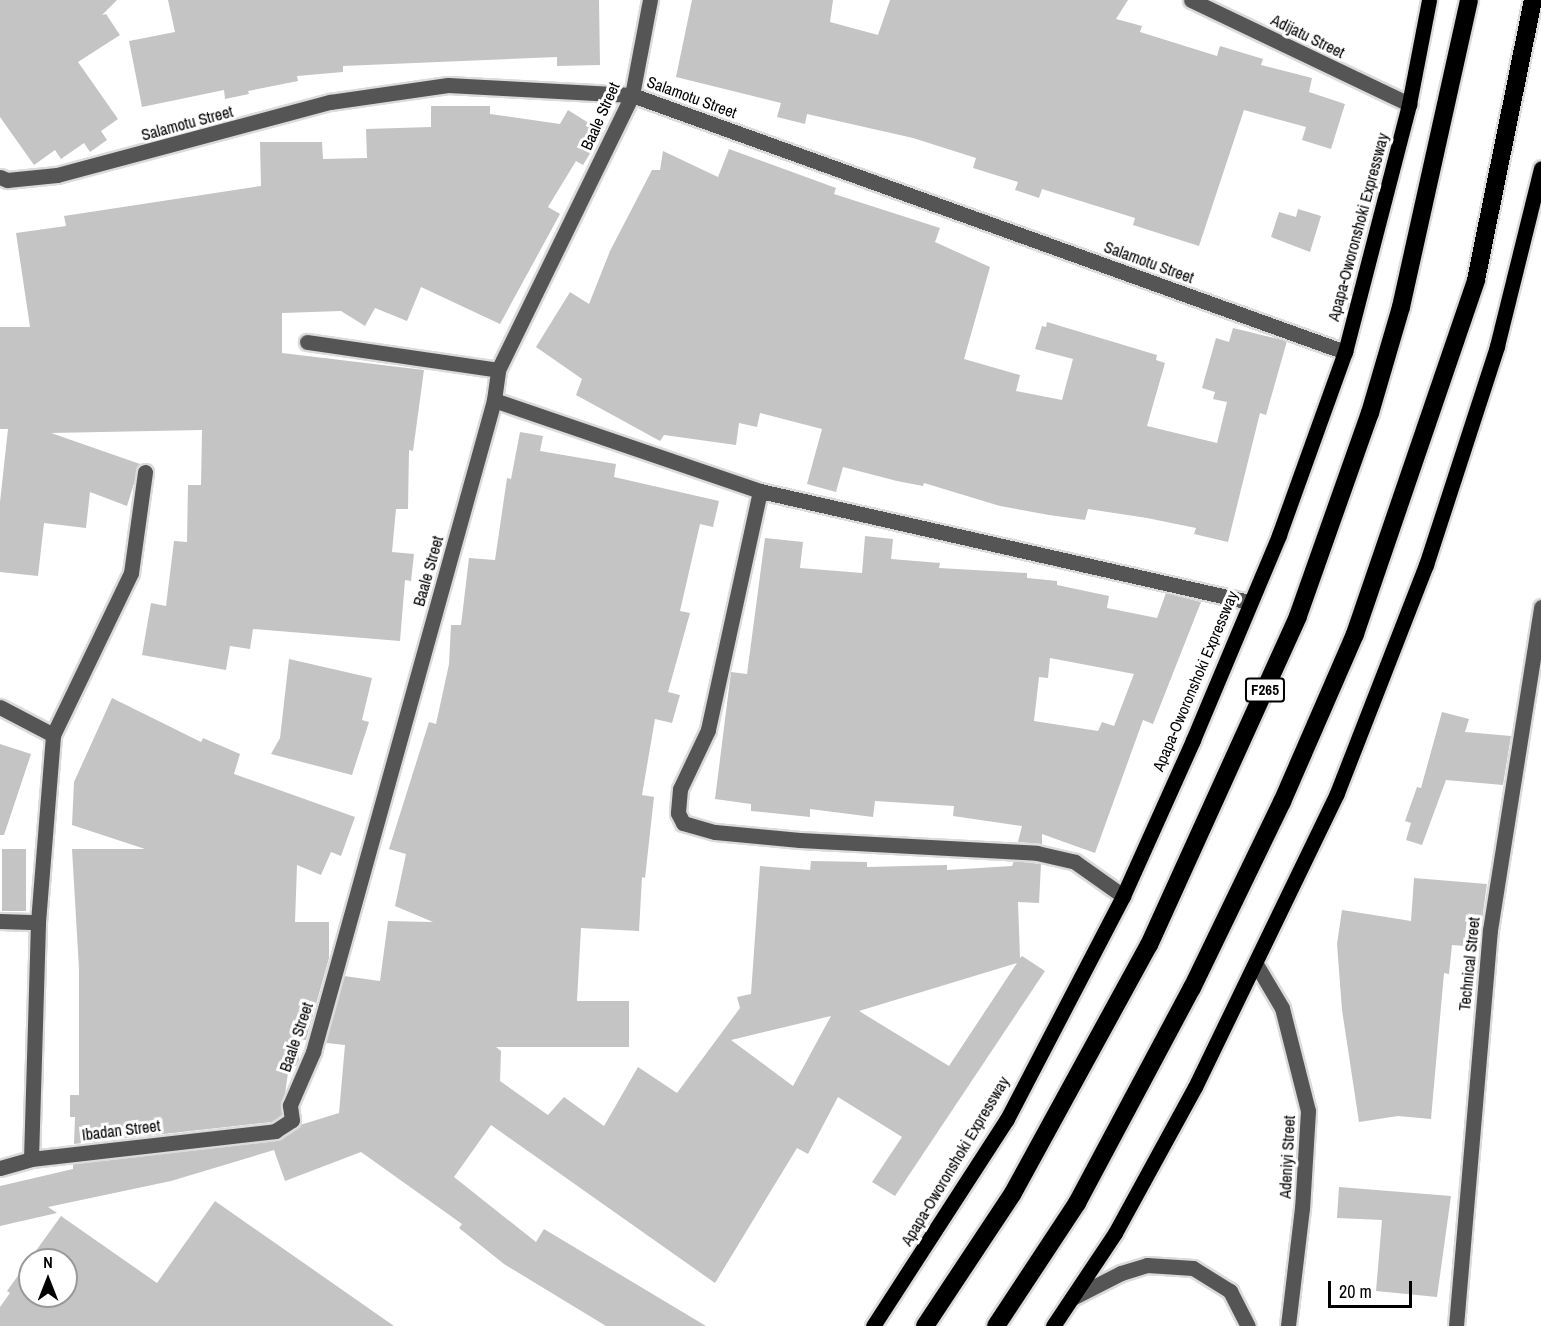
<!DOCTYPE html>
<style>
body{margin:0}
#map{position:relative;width:1541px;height:1326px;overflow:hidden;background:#fff;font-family:"Archivo Narrow",sans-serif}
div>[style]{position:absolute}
.building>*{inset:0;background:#c4c4c4;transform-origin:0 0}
.roads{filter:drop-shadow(2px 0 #dbdbdb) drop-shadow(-2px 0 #dbdbdb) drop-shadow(0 2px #dbdbdb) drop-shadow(0 -2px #dbdbdb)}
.minor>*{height:15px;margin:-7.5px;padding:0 7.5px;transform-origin:7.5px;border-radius:7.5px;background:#555}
.major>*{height:15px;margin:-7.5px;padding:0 7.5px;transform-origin:7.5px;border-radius:7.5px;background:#000}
.highway>*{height:18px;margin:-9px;padding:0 9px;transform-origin:9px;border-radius:9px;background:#000}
span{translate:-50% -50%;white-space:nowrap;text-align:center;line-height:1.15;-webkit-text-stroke:6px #fff;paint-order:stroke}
.shield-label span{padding:2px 4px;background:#fff;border:2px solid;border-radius:4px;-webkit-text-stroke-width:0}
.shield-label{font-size:15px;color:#000;font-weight:700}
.street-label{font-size:16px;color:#000}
.north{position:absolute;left:18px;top:1248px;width:60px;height:60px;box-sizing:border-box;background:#fff;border:2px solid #999;border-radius:50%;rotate:0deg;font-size:16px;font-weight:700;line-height:24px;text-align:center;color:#000}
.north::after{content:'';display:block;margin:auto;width:21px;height:27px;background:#000;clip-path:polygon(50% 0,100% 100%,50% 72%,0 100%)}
.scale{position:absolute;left:1328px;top:1281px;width:84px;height:27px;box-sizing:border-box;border:3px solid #000;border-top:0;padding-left:8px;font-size:18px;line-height:21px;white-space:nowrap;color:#000;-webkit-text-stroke:4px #fff;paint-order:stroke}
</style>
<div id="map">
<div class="building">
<div style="clip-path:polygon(0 0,117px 0,102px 15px,106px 14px,120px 35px,78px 62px,118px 119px,101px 131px,107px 140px,90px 152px,84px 143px,61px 159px,55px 150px,34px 165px,0 117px)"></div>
<div style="clip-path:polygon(168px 0,599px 0,600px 65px,557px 66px,557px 57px,343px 66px,343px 72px,297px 76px,298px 81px,248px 91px,249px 94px,225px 99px,224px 90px,142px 107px,129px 41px,175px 32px)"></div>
<div style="clip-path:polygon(692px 0,833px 0,830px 22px,878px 35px,890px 0,1128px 0,1116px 19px,1142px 26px,1140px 32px,1217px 56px,1220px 46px,1263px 59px,1261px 65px,1312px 78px,1309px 92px,1345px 104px,1331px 149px,1302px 140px,1306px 127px,1244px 110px,1199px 246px,1133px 225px,1135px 218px,1042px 189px,1039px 198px,1015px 190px,1018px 182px,973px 168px,976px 158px,913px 138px,807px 114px,805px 124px,777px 117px,781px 103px,676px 77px)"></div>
<div style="clip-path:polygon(431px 106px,490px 106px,490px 114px,560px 124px,568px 110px,603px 132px,583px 165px,576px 161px,548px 207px,560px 214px,500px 324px,421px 287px,407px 321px,375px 308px,365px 326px,341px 311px,282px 313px,282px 353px,424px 370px,413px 451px,409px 450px,408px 509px,396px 509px,392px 552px,414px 554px,411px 581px,405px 580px,400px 641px,253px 629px,250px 649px,230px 646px,226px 670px,142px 655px,151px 603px,166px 606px,174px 541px,187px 542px,188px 485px,201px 485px,202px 430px,51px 433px,140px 464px,127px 506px,90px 492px,86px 528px,44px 523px,38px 576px,0 572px,0 502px,8px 429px,0 429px,0 327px,30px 327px,16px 233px,66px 226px,64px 216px,261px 186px,260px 142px,322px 142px,323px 159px,367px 158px,366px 129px,431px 127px)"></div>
<div style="clip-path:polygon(729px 149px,836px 188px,834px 194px,940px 228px,935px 242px,990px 267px,964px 359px,1020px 375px,1016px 391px,1062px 400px,1073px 359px,1035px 349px,1042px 326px,1046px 327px,1047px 322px,1157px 355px,1156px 360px,1165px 363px,1147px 426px,1217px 443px,1227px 402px,1213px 399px,1215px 392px,1202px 388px,1216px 338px,1229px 342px,1233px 328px,1287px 341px,1266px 415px,1260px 413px,1228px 542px,1194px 534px,1196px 528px,1147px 518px,1088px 509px,1085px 520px,1049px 515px,1000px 506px,924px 483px,923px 486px,897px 481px,843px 467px,836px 492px,807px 484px,822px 429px,760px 413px,757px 427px,739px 423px,736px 445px,664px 435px,660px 441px,576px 395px,582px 379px,536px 347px,570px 292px,589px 304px,610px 251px,652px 170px,660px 170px,663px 151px,718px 177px)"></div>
<div style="clip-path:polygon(1298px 209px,1321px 216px,1310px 252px,1271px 237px,1279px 212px,1296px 217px)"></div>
<div style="clip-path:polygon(evenodd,520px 432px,543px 436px,540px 451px,616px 464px,614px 477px,719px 501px,713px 527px,700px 524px,680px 611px,690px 613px,668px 692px,680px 695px,672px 723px,655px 719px,642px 795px,654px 797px,645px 878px,642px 877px,639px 931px,581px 928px,577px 1001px,629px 1001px,629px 1047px,496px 1047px,501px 1051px,500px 1081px,548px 1115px,564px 1097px,604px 1126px,638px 1067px,677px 1093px,740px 1008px,737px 997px,751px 994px,760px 866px,810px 870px,811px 861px,867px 862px,867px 867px,947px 865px,947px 870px,1012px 866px,1014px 861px,1041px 864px,1039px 903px,1018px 902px,1020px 958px,1022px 956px,1045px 971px,895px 1196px,872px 1182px,902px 1137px,838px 1097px,808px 1154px,797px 1148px,715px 1283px,491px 1125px,454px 1177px,536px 1242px,544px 1229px,706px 1326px,606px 1326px,504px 1264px,459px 1228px,462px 1224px,361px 1152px,285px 1181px,274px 1150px,171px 1181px,48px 1207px,57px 1213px,0 1226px,0 1186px,73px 1169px,73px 1164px,276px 1141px,300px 1125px,339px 1113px,345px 1045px,326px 1043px,344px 976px,380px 981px,388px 921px,433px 922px,395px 906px,406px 854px,389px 849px,429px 722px,436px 724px,449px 664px,451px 625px,461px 625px,469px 558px,495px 560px,507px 478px,511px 479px,520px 432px,1017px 963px,949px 1066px,859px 1011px,1017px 963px,520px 432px,831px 1016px,793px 1086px,731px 1040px,831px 1016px)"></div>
<div style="clip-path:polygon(evenodd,865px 536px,893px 539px,891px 559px,940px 563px,939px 568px,1027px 573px,1027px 578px,1057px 581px,1057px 585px,1109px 596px,1107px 608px,1157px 618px,1166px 593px,1201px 602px,1153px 724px,1143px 720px,1095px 853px,1042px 834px,1042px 844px,1018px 842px,1022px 826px,953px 816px,954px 806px,875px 801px,873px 817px,810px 809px,810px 817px,751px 811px,751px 804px,715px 799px,731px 672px,747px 674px,765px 538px,803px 542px,800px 568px,862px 573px,865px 536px,1050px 658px,1134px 674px,1114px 726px,1102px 722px,1098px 731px,1034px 721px,1039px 677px,1048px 678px,1050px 658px)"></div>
<div style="clip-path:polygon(289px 659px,372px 678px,362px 720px,369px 722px,352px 775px,271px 754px,280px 738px)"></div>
<div style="clip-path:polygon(112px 698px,201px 742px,203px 738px,240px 754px,234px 774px,355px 817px,341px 856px,331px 852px,321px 875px,297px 865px,295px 922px,329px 922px,329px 958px,306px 1040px,299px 1039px,299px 1060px,296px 1066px,289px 1066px,282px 1115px,272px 1122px,74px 1144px,75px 1117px,70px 1117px,70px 1095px,79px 1095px,79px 969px,72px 849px,145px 849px,72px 825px,74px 782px)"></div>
<div style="clip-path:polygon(1442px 712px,1469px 719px,1465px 732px,1511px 736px,1503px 785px,1446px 780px,1422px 845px,1406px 840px,1411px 823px,1405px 821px,1417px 787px,1421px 788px)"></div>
<div style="clip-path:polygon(0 744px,31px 754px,4px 835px,0 835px)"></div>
<div style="left:2px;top:849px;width:24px;height:62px"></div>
<div style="clip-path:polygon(1414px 878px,1487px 884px,1482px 920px,1467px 919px,1464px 946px,1452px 945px,1449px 974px,1444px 973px,1431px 1119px,1398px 1116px,1359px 1122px,1342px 1010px,1337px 944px,1342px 910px,1411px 921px)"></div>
<div style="clip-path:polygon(1339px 1187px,1451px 1196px,1437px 1297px,1376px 1291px,1382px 1220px,1337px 1218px)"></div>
<div style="clip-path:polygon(evenodd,215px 1201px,394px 1326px,0 1326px,0 1307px,10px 1293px,7px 1291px,61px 1216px,157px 1283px,215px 1201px,30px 1260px,66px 1260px,66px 1296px,30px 1296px,30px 1260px)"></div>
</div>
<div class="roads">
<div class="minor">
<div style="left:1191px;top:0;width:242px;rotate:25.5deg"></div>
<div style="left:0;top:177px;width:8px;rotate:23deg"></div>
<div style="left:7px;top:180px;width:50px;rotate:-5.7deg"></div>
<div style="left:57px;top:175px;width:283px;rotate:-15deg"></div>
<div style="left:330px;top:102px;width:119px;rotate:-8.2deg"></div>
<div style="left:448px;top:85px;width:184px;rotate:3.1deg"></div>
<div style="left:632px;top:95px;width:758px;rotate:19.82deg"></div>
<div style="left:307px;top:342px;width:193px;rotate:8.3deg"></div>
<div style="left:494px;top:400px;width:281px;rotate:18.9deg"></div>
<div style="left:760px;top:491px;width:501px;rotate:12.79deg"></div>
<div style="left:760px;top:491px;width:245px;rotate:102.3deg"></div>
<div style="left:708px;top:730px;width:65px;rotate:115.4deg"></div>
<div style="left:680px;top:789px;width:24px;rotate:95deg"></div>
<div style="left:678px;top:813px;width:11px;rotate:63deg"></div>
<div style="left:683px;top:823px;width:33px;rotate:16deg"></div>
<div style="left:715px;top:832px;width:85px;rotate:5.4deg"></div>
<div style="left:800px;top:840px;width:237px;rotate:3.1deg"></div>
<div style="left:1037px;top:853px;width:39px;rotate:13deg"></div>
<div style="left:1075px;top:862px;width:59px;rotate:35.3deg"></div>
<div style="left:0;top:707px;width:60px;rotate:27.8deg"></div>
<div style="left:0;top:921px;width:38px;rotate:2deg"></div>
<div style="left:1256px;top:964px;width:51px;rotate:59.4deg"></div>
<div style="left:1282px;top:1008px;width:106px;rotate:75.8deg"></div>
<div style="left:1308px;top:1111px;width:97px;rotate:93.5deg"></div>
<div style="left:1302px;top:1208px;width:119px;rotate:96.8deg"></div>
<div style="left:31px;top:1159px;width:237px;rotate:-88.3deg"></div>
<div style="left:38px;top:922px;width:188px;rotate:-85.4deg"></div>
<div style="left:53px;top:735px;width:180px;rotate:-64.3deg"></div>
<div style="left:131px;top:573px;width:102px;rotate:-82.1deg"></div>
<div style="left:0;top:1168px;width:32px;rotate:-16deg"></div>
<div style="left:31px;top:1159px;width:246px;rotate:-6.5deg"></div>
<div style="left:275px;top:1131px;width:20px;rotate:-33deg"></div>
<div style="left:292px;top:1120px;width:15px;rotate:-98deg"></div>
<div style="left:290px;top:1105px;width:58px;rotate:-66.5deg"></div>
<div style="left:313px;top:1052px;width:677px;rotate:-74.48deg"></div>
<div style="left:494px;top:400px;width:30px;rotate:-82deg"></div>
<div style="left:498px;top:370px;width:306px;rotate:-64deg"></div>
<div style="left:632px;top:95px;width:97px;rotate:-79.3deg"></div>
<div style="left:1072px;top:1298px;width:55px;rotate:-27deg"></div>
<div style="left:1121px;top:1273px;width:27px;rotate:-17deg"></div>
<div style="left:1147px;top:1265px;width:46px;rotate:3.7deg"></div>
<div style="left:1193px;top:1268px;width:44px;rotate:31.9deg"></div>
<div style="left:1230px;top:1291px;width:39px;rotate:63deg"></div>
<div style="left:1456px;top:1326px;width:397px;rotate:-85.1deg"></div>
<div style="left:1490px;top:930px;width:327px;rotate:-81deg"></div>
</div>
<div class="major">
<div style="left:873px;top:1326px;width:247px;rotate:-57.1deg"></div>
<div style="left:1007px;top:1119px;width:251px;rotate:-62.5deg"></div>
<div style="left:1123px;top:896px;width:171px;rotate:-65.8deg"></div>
<div style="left:1193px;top:740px;width:222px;rotate:-67.2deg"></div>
<div style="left:1279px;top:535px;width:195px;rotate:-70.2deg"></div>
<div style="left:1345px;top:352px;width:256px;rotate:-75.5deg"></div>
<div style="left:1409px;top:104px;width:106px;rotate:-79.1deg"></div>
<div style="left:1053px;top:1326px;width:112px;rotate:-56.3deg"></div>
<div style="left:1115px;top:1233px;width:166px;rotate:-61.3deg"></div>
<div style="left:1195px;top:1087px;width:326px;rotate:-64.2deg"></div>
<div style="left:1337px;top:793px;width:245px;rotate:-68.7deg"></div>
<div style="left:1426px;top:565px;width:230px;rotate:-72deg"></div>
<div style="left:1497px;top:346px;width:183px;rotate:-76.1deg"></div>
</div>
<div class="highway">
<div style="left:925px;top:1326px;width:159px;rotate:-56.5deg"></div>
<div style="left:1013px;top:1193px;width:283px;rotate:-61.3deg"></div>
<div style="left:1149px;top:945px;width:361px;rotate:-65.6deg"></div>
<div style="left:1298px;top:616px;width:215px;rotate:-70.5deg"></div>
<div style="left:1370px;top:413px;width:110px;rotate:-73.7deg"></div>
<div style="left:1401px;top:307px;width:314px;rotate:-77.5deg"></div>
<div style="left:996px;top:1326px;width:147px;rotate:-56.6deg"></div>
<div style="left:1077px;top:1203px;width:244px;rotate:-61.9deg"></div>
<div style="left:1192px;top:988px;width:207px;rotate:-64.2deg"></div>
<div style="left:1282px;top:802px;width:183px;rotate:-66.5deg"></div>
<div style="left:1355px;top:634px;width:374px;rotate:-71.1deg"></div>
<div style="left:1476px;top:280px;width:286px;rotate:-78.5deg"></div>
</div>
</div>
<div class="shield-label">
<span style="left:1265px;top:690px">F265</span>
</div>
<div class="street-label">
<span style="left:1308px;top:36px;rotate:26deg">Adijatu Street</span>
<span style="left:692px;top:97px;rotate:20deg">Salamotu Street</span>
<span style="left:600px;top:116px;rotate:-66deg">Baale Street</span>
<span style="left:187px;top:123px;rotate:-15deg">Salamotu Street</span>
<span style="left:1358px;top:227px;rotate:-75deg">Apapa-Oworonshoki Expressway</span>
<span style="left:1149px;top:262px;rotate:20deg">Salamotu Street</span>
<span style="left:428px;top:571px;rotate:-74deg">Baale Street</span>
<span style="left:1195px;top:681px;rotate:-67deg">Apapa-Oworonshoki Expressway</span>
<span style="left:1469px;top:964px;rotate:-84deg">Technical Street</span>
<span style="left:296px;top:1037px;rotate:-71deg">Baale Street</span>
<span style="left:121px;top:1130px;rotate:-7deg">Ibadan Street</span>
<span style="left:1287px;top:1157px;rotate:-87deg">Adeniyi Street</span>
<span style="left:955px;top:1161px;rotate:-59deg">Apapa-Oworonshoki Expressway</span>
</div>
<div class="north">N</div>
<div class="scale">20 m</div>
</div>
